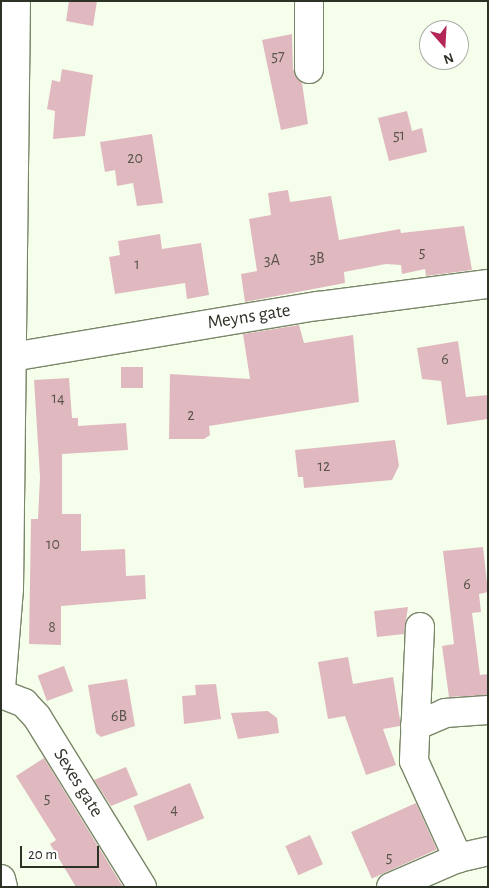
<!DOCTYPE html>
<style>
body{margin:0}
#map{position:relative;width:489px;height:888px;overflow:hidden;background:#f5feea;font-family:"Alegreya Sans",sans-serif}
div>[style]{position:absolute}
.building>*{inset:0;background:#e0b9c0;transform-origin:0 0}
.roads{filter:drop-shadow(1px 0 #798668) drop-shadow(-1px 0 #798668) drop-shadow(0 1px #798668) drop-shadow(0 -1px #798668)}
.minor>*{height:28px;margin:-14px;padding:0 14px;transform-origin:14px;border-radius:14px;background:#fff}
span{translate:-50% -50%;white-space:nowrap;text-align:center;line-height:1.15;-webkit-text-stroke:4px #fff;paint-order:stroke}
.number-label{font-size:16px;color:#5a544c}
.number-label span{-webkit-text-stroke-width:0}
.street-label{font-size:19px;color:#2d3226}
.frame{position:absolute;inset:0;border:2px solid #2d3226;pointer-events:none}
.north{position:absolute;left:419px;top:20px;width:50px;height:50px;box-sizing:border-box;background:#fff;border:1px solid #abada8;border-radius:50%;rotate:161deg;font-size:14px;font-weight:700;line-height:20px;text-align:center;color:#2d3226}
.north::after{content:'';display:block;margin:auto;width:18px;height:22px;background:#b42658;clip-path:polygon(50% 0,100% 100%,50% 72%,0 100%)}
.scale{position:absolute;left:20px;top:846px;width:79px;height:22px;box-sizing:border-box;border:2px solid #2d3226;border-top:0;padding-left:6px;font-size:15px;line-height:18px;white-space:nowrap;color:#2d3226;-webkit-text-stroke:4px #fff;paint-order:stroke}
</style>
<div id="map">
<div class="building">
<div style="clip-path:polygon(69px 1px,97px 1px,93px 26px,66px 21px)"></div>
<div style="clip-path:polygon(292px 34px,293px 69px,302px 83px,308px 124px,281px 130px,262px 40px)"></div>
<div style="clip-path:polygon(62px 69px,93px 75px,85px 136px,53px 139px,55px 111px,47px 109px,52px 80px,60px 82px)"></div>
<div style="clip-path:polygon(407px 111px,412px 131px,422px 128px,427px 152px,389px 161px,378px 118px)"></div>
<div style="clip-path:polygon(152px 134px,163px 203px,137px 206px,133px 183px,117px 186px,115px 170px,105px 172px,100px 142px)"></div>
<div style="clip-path:polygon(288px 190px,290px 202px,331px 196px,339px 240px,400px 229px,401px 233px,464px 226px,472px 270px,426px 276px,425px 269px,402px 274px,401px 265px,386px 264px,344px 272px,345px 283px,245px 302px,241px 274px,257px 271px,249px 219px,271px 215px,268px 193px)"></div>
<div style="clip-path:polygon(160px 234px,162px 249px,201px 243px,209px 295px,187px 299px,185px 283px,115px 294px,109px 257px,120px 255px,118px 241px)"></div>
<div style="clip-path:polygon(299px 325px,304px 343px,353px 335px,359px 402px,209px 426px,210px 435px,204px 439px,169px 439px,170px 374px,250px 379px,243px 334px)"></div>
<div style="clip-path:polygon(458px 341px,466px 397px,488px 395px,488px 419px,447px 425px,441px 381px,422px 379px,417px 348px)"></div>
<div style="left:121px;top:367px;width:22px;height:21px"></div>
<div style="clip-path:polygon(69px 378px,72px 418px,78px 418px,78px 426px,126px 423px,128px 450px,62px 454px,62px 514px,81px 514px,81px 551px,125px 549px,126px 576px,145px 575px,146px 599px,61px 606px,61px 645px,29px 644px,31px 519px,38px 519px,40px 477px,34px 380px)"></div>
<div style="clip-path:polygon(395px 440px,399px 466px,392px 480px,304px 488px,303px 477px,298px 477px,295px 450px)"></div>
<div style="clip-path:polygon(483px 547px,488px 592px,479px 594px,481px 612px,472px 613px,480px 675px,488px 674px,488px 695px,449px 697px,442px 646px,454px 644px,443px 551px)"></div>
<div style="clip-path:polygon(408px 607px,404px 634px,377px 637px,374px 611px)"></div>
<div style="clip-path:polygon(348px 657px,353px 684px,393px 677px,400px 720px,400px 726px,383px 729px,396px 765px,366px 775px,345px 716px,328px 719px,318px 662px)"></div>
<div style="left:64px;top:666px;width:27px;height:28px;rotate:70deg"></div>
<div style="clip-path:polygon(127px 679px,135px 726px,101px 737px,96px 733px,88px 685px)"></div>
<div style="clip-path:polygon(216px 684px,221px 719px,184px 724px,182px 696px,196px 695px,195px 685px)"></div>
<div style="clip-path:polygon(268px 711px,277px 718px,279px 733px,238px 739px,231px 713px)"></div>
<div style="clip-path:polygon(44px 758px,123px 887px,76px 887px,50px 844px,56px 840px,16px 776px)"></div>
<div style="clip-path:polygon(126px 767px,138px 795px,111px 806px,94px 780px)"></div>
<div style="left:190px;top:783px;width:38px;height:61px;rotate:68deg"></div>
<div style="left:416px;top:803px;width:51px;height:71px;rotate:66deg"></div>
<div style="left:310px;top:835px;width:32px;height:27px;rotate:66deg"></div>
</div>
<div class="roads">
<div class="minor">
<div style="left:309px;top:1px;width:68px;rotate:90deg"></div>
<div style="left:12px;top:357px;width:310px;rotate:-9.5deg"></div>
<div style="left:318px;top:306px;width:171px;rotate:-7.4deg"></div>
<div style="left:420px;top:627px;width:134px;rotate:92.6deg"></div>
<div style="left:414px;top:761px;width:107px;rotate:65.6deg"></div>
<div style="left:1px;top:688px;width:100px;rotate:-85.4deg"></div>
<div style="left:9px;top:588px;width:587px;rotate:-89.32deg"></div>
<div style="left:1px;top:694px;width:25px;rotate:21deg"></div>
<div style="left:24px;top:703px;width:19px;rotate:47deg"></div>
<div style="left:37px;top:717px;width:200px;rotate:58.3deg"></div>
<div style="left:415px;top:726px;width:33px;rotate:-23deg"></div>
<div style="left:445px;top:713px;width:43px;rotate:-4deg"></div>
<div style="left:1px;top:879px;width:8px;rotate:76deg"></div>
<div style="left:391px;top:887px;width:73px;rotate:-23.4deg"></div>
<div style="left:458px;top:858px;width:31px;rotate:-13deg"></div>
</div>
</div>
<div class="number-label">
<span style="left:278px;top:56px">57</span>
<span style="left:399px;top:135px">51</span>
<span style="left:135px;top:158px">20</span>
<span style="left:422px;top:252px">5</span>
<span style="left:317px;top:258px">3B</span>
<span style="left:272px;top:260px">3A</span>
<span style="left:137px;top:264px">1</span>
<span style="left:445px;top:359px">6</span>
<span style="left:58px;top:398px">14</span>
<span style="left:191px;top:415px">2</span>
<span style="left:324px;top:466px">12</span>
<span style="left:53px;top:544px">10</span>
<span style="left:467px;top:584px">6</span>
<span style="left:52px;top:627px">8</span>
<span style="left:119px;top:716px">6B</span>
<span style="left:47px;top:798px">5</span>
<span style="left:174px;top:809px">4</span>
<span style="left:389px;top:857px">5</span>
</div>
<div class="street-label">
<span style="left:249px;top:317px;rotate:-9deg">Meyns gate</span>
<span style="left:78px;top:783px;rotate:58deg">Sexes gate</span>
</div>
<div class="frame"></div>
<div class="north">N</div>
<div class="scale">20 m</div>
</div>
